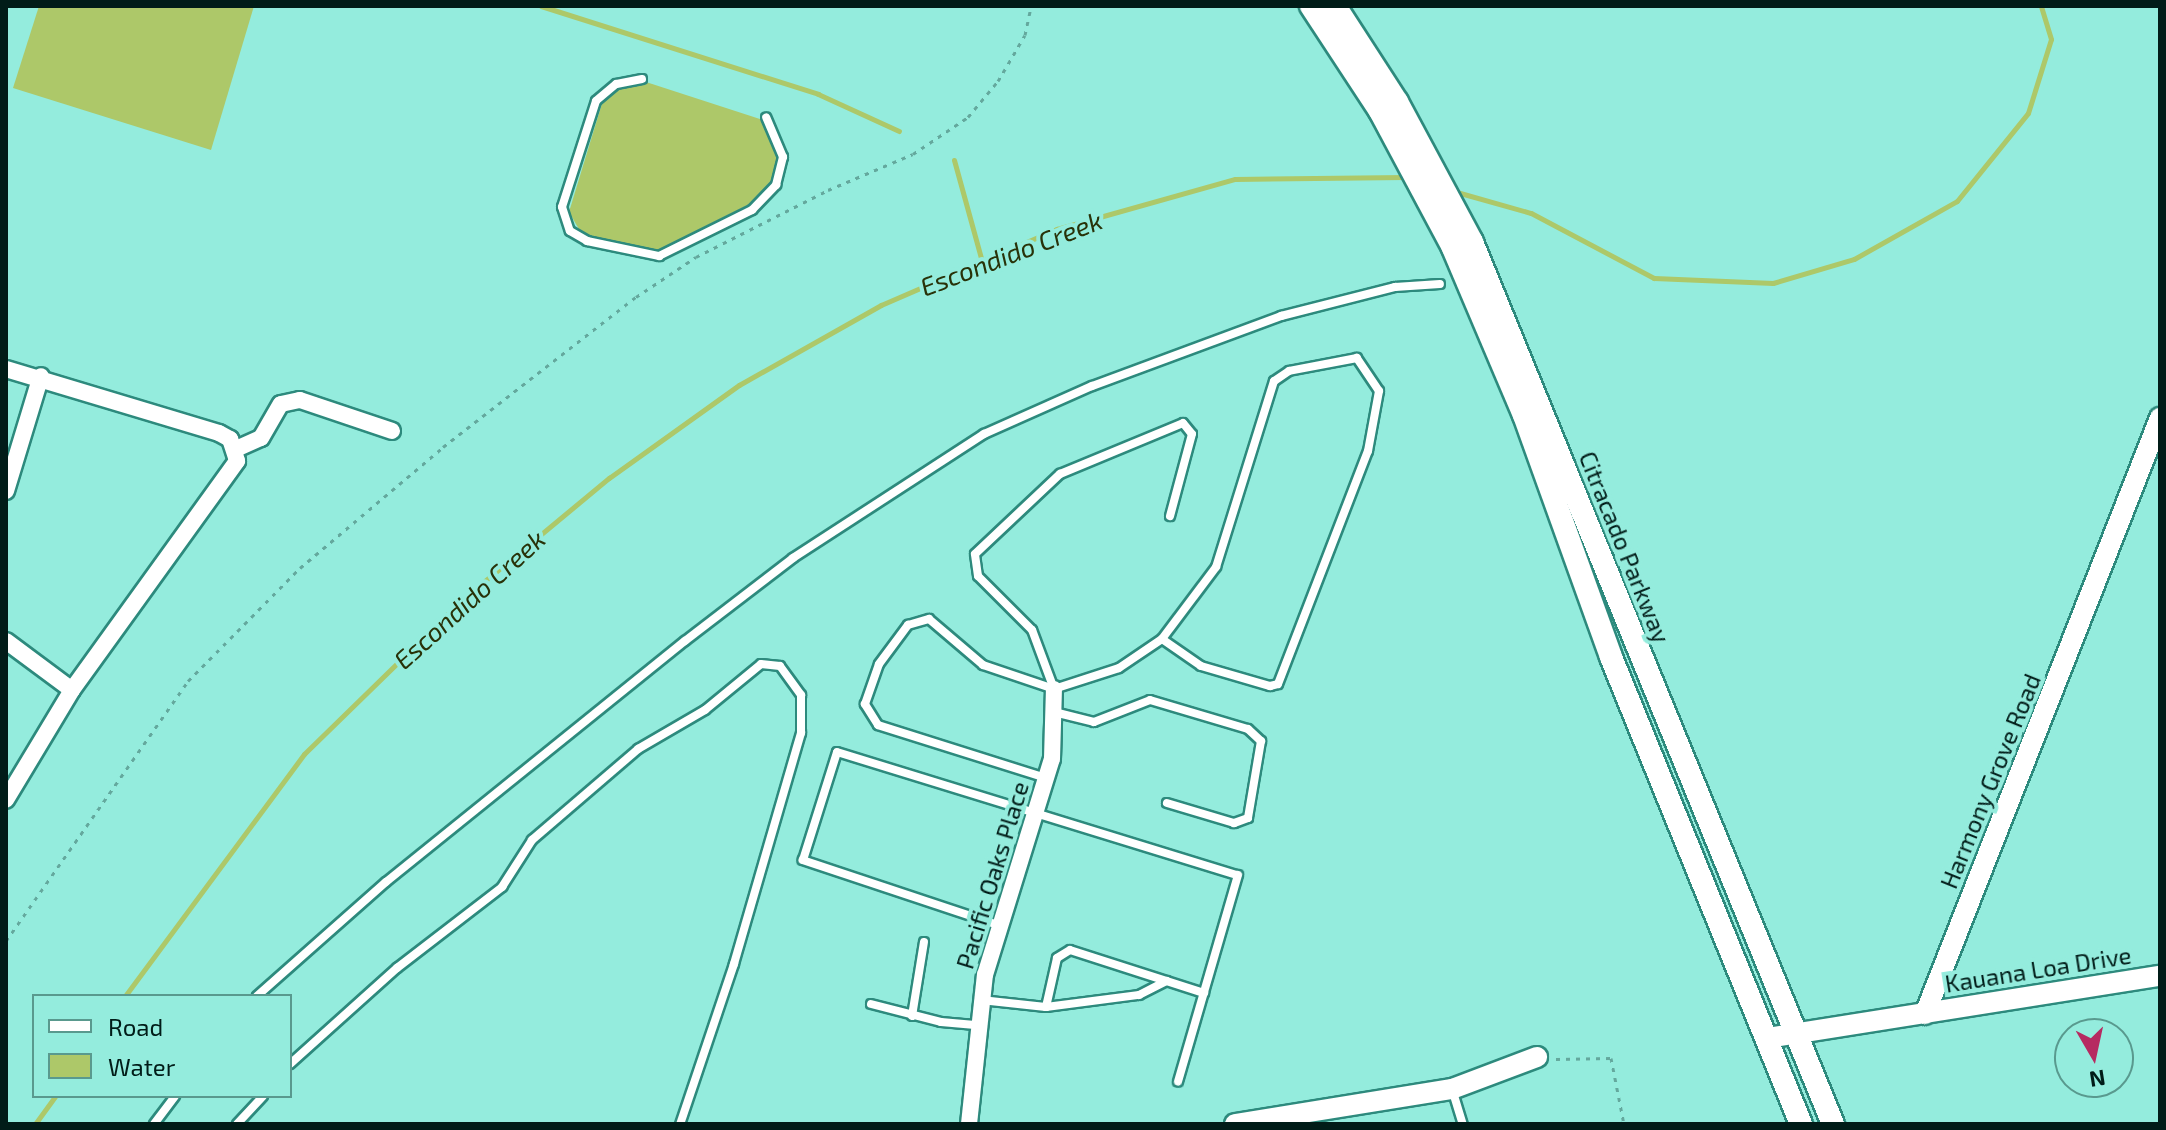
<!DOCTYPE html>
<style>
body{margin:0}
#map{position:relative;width:2166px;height:1130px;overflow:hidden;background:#94ecdd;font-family:"Exo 2",sans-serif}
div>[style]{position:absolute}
.water>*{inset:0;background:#adc869}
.stream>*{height:5px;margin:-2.5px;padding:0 2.5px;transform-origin:2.5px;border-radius:2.5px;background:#adc869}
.path>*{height:3px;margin-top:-1.5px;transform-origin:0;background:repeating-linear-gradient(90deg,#64a89d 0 4px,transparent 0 10px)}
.roads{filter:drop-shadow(2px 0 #2d8a7d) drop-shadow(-2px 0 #2d8a7d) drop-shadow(0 2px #2d8a7d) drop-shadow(0 -2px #2d8a7d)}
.service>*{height:8px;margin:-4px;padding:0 4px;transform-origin:4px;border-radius:4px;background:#fff}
.minor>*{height:16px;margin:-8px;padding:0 8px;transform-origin:8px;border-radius:8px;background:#fff}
.tertiary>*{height:20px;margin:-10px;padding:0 10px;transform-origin:10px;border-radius:10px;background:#fff}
.secondary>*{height:22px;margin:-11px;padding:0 11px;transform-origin:11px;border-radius:11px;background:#fff}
span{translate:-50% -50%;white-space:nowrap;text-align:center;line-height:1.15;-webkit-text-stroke:8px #94ecdd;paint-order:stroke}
.street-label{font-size:24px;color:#011c18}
.water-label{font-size:26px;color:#283209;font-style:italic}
.frame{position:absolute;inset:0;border:8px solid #011c18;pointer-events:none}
.legend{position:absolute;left:32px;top:994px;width:260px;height:104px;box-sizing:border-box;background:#94ecdd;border:2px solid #59998e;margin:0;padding:10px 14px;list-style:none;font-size:24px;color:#011c18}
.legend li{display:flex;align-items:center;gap:16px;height:40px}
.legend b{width:40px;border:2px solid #59998e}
.north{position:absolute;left:2054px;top:1018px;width:80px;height:80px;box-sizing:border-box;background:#94ecdd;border:2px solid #59998e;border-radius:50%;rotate:171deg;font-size:22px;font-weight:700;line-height:32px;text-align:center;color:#011c18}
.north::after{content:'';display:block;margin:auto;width:28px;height:36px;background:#b62a61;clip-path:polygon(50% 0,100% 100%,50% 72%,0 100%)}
</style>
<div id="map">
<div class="water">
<div style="clip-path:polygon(39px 6px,254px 6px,211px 150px,13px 88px)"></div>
<div style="clip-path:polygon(646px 82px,763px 120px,779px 154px,773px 185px,762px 198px,651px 254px,592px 238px,580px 231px,569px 212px,603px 100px,610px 92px)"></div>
</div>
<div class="stream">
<div style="left:541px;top:6px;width:291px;rotate:17.6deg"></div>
<div style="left:818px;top:94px;width:89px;rotate:24.6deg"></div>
<div style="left:954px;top:160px;width:106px;rotate:74.6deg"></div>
<div style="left:1453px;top:191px;width:81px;rotate:15.8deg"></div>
<div style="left:1531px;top:213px;width:139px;rotate:27.9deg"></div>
<div style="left:1654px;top:278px;width:119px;rotate:2.4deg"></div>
<div style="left:1773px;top:283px;width:84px;rotate:-16.5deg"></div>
<div style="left:1854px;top:259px;width:118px;rotate:-29.4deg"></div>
<div style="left:1957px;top:201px;width:113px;rotate:-51.1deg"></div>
<div style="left:2028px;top:113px;width:77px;rotate:-72.7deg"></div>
<div style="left:2051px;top:39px;width:34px;rotate:-107deg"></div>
<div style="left:125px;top:996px;width:301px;rotate:-53.5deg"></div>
<div style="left:304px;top:754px;width:222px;rotate:-44.3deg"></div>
<div style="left:463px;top:599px;width:190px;rotate:-39.7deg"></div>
<div style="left:609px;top:478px;width:160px;rotate:-35.6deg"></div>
<div style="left:739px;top:385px;width:163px;rotate:-29.4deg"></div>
<div style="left:881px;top:305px;width:192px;rotate:-23.4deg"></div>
<div style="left:1057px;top:229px;width:185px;rotate:-15.7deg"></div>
<div style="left:1235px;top:179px;width:170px;rotate:-0.7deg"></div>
<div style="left:35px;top:1124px;width:34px;rotate:-54deg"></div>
</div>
<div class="path">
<div style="left:6px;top:941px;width:317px;rotate:-55deg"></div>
<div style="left:188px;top:681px;width:159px;rotate:-45.3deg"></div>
<div style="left:300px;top:568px;width:187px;rotate:-40.2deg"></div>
<div style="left:443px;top:447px;width:244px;rotate:-37.9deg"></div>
<div style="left:636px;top:297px;width:72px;rotate:-33.7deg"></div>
<div style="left:696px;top:257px;width:148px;rotate:-26.9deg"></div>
<div style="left:828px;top:190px;width:92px;rotate:-23deg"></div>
<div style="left:913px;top:154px;width:66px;rotate:-33.9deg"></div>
<div style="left:968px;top:117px;width:47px;rotate:-50.2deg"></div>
<div style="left:998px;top:81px;width:53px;rotate:-59.6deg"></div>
<div style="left:1025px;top:35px;width:30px;rotate:-78deg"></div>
<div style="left:1556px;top:1059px;width:55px;rotate:-1deg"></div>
<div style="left:1611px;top:1058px;width:67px;rotate:78.9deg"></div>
</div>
<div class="roads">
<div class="service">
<div style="left:642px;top:79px;width:26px;rotate:169deg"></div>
<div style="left:616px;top:84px;width:26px;rotate:140deg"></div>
<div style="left:596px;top:101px;width:111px;rotate:107.8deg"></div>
<div style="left:562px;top:207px;width:25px;rotate:72deg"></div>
<div style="left:570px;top:231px;width:20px;rotate:30deg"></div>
<div style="left:587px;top:241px;width:74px;rotate:11.8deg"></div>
<div style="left:659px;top:256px;width:104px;rotate:-26.3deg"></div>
<div style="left:752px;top:210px;width:35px;rotate:-46deg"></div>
<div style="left:776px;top:185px;width:29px;rotate:-76deg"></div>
<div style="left:783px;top:157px;width:43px;rotate:-113deg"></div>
<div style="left:1054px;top:689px;width:63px;rotate:-110.4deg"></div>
<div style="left:1032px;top:630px;width:76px;rotate:-135deg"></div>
<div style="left:978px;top:576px;width:22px;rotate:-98deg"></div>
<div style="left:975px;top:554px;width:117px;rotate:-43.3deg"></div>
<div style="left:1060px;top:474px;width:133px;rotate:-22.5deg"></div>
<div style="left:1183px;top:423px;width:14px;rotate:51deg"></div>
<div style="left:1192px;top:434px;width:85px;rotate:105deg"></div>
<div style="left:1054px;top:712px;width:41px;rotate:14deg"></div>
<div style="left:1094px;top:722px;width:60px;rotate:-21.4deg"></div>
<div style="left:1150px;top:700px;width:102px;rotate:16.5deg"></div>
<div style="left:1248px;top:729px;width:18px;rotate:43deg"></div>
<div style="left:1261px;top:741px;width:78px;rotate:99.6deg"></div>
<div style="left:1248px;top:818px;width:15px;rotate:160deg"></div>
<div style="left:1234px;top:823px;width:70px;rotate:-163.4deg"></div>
<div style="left:1046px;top:778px;width:176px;rotate:-162.5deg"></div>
<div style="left:878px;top:725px;width:25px;rotate:-122deg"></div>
<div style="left:865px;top:704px;width:42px;rotate:-70.7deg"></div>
<div style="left:879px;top:664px;width:49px;rotate:-53.4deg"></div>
<div style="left:908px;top:625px;width:22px;rotate:-16deg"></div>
<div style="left:929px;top:619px;width:71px;rotate:40.4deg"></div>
<div style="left:983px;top:665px;width:75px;rotate:18.7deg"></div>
<div style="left:1054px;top:689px;width:68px;rotate:-17.9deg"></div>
<div style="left:1119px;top:668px;width:52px;rotate:-34deg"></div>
<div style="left:1162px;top:639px;width:47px;rotate:34.7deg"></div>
<div style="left:1201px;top:666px;width:72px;rotate:16.2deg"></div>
<div style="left:1270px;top:686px;width:8px;rotate:-14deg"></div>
<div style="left:1278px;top:684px;width:250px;rotate:-68.9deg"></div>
<div style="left:1368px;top:451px;width:61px;rotate:-79.6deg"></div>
<div style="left:1379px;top:391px;width:40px;rotate:-124deg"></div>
<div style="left:1357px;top:358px;width:69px;rotate:169.2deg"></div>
<div style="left:1289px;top:371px;width:18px;rotate:146deg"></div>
<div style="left:1274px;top:381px;width:195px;rotate:107.3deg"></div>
<div style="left:1216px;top:567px;width:90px;rotate:126.9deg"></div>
<div style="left:998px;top:925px;width:206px;rotate:-161.6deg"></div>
<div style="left:803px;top:860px;width:113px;rotate:-72.5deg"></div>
<div style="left:837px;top:752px;width:419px;rotate:17.1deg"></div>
<div style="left:1238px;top:875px;width:215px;rotate:106.2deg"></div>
<div style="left:257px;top:996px;width:172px;rotate:-41.5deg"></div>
<div style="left:386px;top:882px;width:384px;rotate:-38.9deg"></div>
<div style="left:685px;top:641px;width:136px;rotate:-37.5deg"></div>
<div style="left:793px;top:558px;width:228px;rotate:-33deg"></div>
<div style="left:984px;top:434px;width:118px;rotate:-24deg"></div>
<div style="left:1092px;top:386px;width:202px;rotate:-20.3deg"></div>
<div style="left:1281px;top:316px;width:118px;rotate:-14.3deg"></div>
<div style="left:1395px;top:287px;width:45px;rotate:-3.8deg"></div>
<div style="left:981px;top:1000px;width:65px;rotate:6.1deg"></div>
<div style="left:1046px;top:1007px;width:50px;rotate:-77.3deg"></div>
<div style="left:1057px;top:958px;width:15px;rotate:-32deg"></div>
<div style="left:1070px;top:950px;width:141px;rotate:17.8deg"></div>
<div style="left:871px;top:1004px;width:72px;rotate:14.4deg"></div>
<div style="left:941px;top:1022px;width:37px;rotate:5deg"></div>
<div style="left:1046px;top:1007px;width:94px;rotate:-7.4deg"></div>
<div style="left:1139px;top:995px;width:31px;rotate:-27deg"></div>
<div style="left:912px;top:1016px;width:75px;rotate:-80.8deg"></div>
<div style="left:290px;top:1064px;width:144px;rotate:-41.9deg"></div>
<div style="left:397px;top:968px;width:133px;rotate:-37.6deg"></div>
<div style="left:502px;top:887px;width:56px;rotate:-57.4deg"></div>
<div style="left:532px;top:840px;width:140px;rotate:-40.6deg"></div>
<div style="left:638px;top:749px;width:78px;rotate:-30.2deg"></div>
<div style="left:705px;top:710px;width:72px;rotate:-39.4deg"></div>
<div style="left:761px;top:664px;width:19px;rotate:6deg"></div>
<div style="left:780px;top:666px;width:36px;rotate:54deg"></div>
<div style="left:801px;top:695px;width:38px;rotate:90deg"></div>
<div style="left:801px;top:733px;width:241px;rotate:106.2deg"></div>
<div style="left:734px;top:964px;width:169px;rotate:108.6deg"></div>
<div style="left:1452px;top:1089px;width:37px;rotate:73deg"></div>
<div style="left:154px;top:1124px;width:35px;rotate:-53deg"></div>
<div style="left:237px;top:1124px;width:38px;rotate:-47deg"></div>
</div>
<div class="minor">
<div style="left:6px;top:369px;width:222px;rotate:16.7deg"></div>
<div style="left:219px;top:433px;width:13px;rotate:29deg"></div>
<div style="left:230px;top:439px;width:23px;rotate:72deg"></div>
<div style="left:237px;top:461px;width:282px;rotate:125.8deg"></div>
<div style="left:72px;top:690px;width:128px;rotate:121deg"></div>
<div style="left:236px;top:449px;width:27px;rotate:-24deg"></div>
<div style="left:261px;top:438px;width:39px;rotate:-60deg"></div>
<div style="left:281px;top:404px;width:19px;rotate:-12deg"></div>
<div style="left:300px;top:400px;width:97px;rotate:18.6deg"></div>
<div style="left:6px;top:491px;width:120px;rotate:-73.1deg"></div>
<div style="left:6px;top:641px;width:82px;rotate:36.6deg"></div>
<div style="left:969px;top:1124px;width:150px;rotate:-83.9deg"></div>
<div style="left:985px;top:975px;width:226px;rotate:-72.8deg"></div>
<div style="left:1052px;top:759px;width:70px;rotate:-88.4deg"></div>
</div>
<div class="tertiary">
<div style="left:1925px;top:1014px;width:641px;rotate:-68.48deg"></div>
<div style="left:1767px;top:1038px;width:398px;rotate:-9deg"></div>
<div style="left:1235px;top:1124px;width:220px;rotate:-9.2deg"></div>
<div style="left:1452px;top:1089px;width:91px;rotate:-20.6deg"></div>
</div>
<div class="secondary">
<div style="left:1311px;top:6px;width:126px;rotate:56.7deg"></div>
<div style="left:1380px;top:111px;width:155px;rotate:61.9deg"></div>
<div style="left:1453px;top:248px;width:181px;rotate:67deg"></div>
<div style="left:1524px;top:415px;width:257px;rotate:70.2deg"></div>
<div style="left:1611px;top:657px;width:504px;rotate:67.86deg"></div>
<div style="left:1335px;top:6px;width:114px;rotate:57.1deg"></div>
<div style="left:1397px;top:102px;width:159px;rotate:61.8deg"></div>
<div style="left:1472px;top:242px;width:953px;rotate:67.74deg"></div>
</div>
</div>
<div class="street-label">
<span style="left:1625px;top:547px;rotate:68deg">Citracado Parkway</span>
<span style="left:1990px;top:781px;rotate:-68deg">Harmony Grove Road</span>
<span style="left:992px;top:875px;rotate:-73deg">Pacific Oaks Place</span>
<span style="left:2038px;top:969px;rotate:-9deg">Kauana Loa Drive</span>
</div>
<div class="water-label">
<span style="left:1011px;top:253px;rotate:-21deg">Escondido Creek</span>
<span style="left:469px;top:599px;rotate:-42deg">Escondido Creek</span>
</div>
<div class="frame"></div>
<ul class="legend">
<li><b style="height:10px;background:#fff"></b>Road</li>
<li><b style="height:22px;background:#adc869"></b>Water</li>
</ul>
<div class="north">N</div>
</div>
